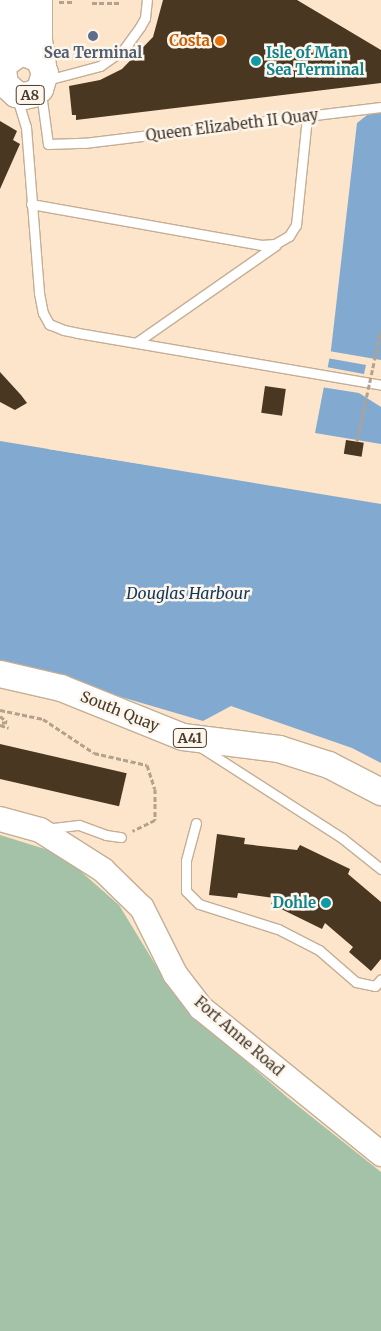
<!DOCTYPE html>
<style>
body{margin:0}
#map{position:relative;width:381px;height:1331px;overflow:hidden;background:#fce5cb;font-family:Merriweather,serif}
div>[style]{position:absolute}
.green>*{inset:0;background:#a4c2a8}
.water>*{inset:0;background:#82a9d0}
.pier>*{inset:0;background:#fce5cb;transform-origin:0 0}
.building>*{inset:0;background:#493722;transform-origin:0 0}
.path>*{height:3px;margin-top:-1.5px;transform-origin:0;background:repeating-linear-gradient(90deg,#b2a18d 0 5px,transparent 0 7.5px)}
.roads{filter:drop-shadow(1px 0 #c4ae95) drop-shadow(-1px 0 #c4ae95) drop-shadow(0 1px #c4ae95) drop-shadow(0 -1px #c4ae95)}
.lane>*{height:9px;margin:-4.5px;padding:0 4.5px;transform-origin:4.5px;border-radius:4.5px;background:#fff}
.secondary>*{height:24px;margin:-12px;padding:0 12px;transform-origin:12px;border-radius:12px;background:#fff}
.primary>*{height:26px;margin:-13px;padding:0 13px;transform-origin:13px;border-radius:13px;background:#fff}
.path-bridge>*{height:3px;margin-top:-1.5px;transform-origin:0;background:repeating-linear-gradient(90deg,#b2a18d 0 5px,transparent 0 7.5px)}
.dots>*{width:14px;height:14px;translate:-50% -50%;box-sizing:border-box;border:2px solid #fef5eb;border-radius:50%}
span{translate:-50% -50%;white-space:nowrap;text-align:center;line-height:1.15;-webkit-text-stroke:5px #fef5eb;paint-order:stroke}
.shield-label span{padding:1px 4px;background:#fef5eb;border:1px solid;border-radius:4px;-webkit-text-stroke-width:0}
.shield-label{font-size:14px;color:#433b30;font-weight:700}
.food-label{font-size:15px;color:#c56008;font-weight:700}
.right{translate:-100% -50%;text-align:right}
.culture-label{font-size:15px;color:#0d838f;font-weight:700}
.left{translate:0 -50%;text-align:left}
.service-label{font-size:15px;color:#4e5e75;font-weight:700}
.street-label{font-size:15px;color:#433b30}
.water-label{font-size:16px;color:#0e395f;font-style:italic}
</style>
<div id="map">
<div class="green">
<div style="clip-path:polygon(0 835px,61px 854px,119px 905px,158px 969px,187px 1010px,288px 1098px,381px 1172px,381px 1331px,0 1331px)"></div>
</div>
<div class="water">
<div style="clip-path:polygon(381px 104px,381px 444px,315px 433px,331px 350px,357px 123px)"></div>
<div style="clip-path:polygon(0 441px,381px 504px,381px 763px,352px 748px,231px 706px,203px 721px,26px 669px,0 665px)"></div>
</div>
<div class="pier">
<div style="clip-path:polygon(329px 351px,381px 360px,381px 407px,359px 393px,321px 387px,326px 367px,364px 374px,366px 365px,327px 358px)"></div>
<div style="left:48px;top:446px;width:338px;height:3px;rotate:9deg"></div>
</div>
<div class="building">
<div style="clip-path:polygon(163px 0,297px 0,381px 50px,381px 83px,76px 120px,76px 115px,72px 115px,69px 86px,100px 80px,122px 69px,153px 37px)"></div>
<div style="clip-path:polygon(0 121px,17px 131px,13px 140px,20px 144px,0 189px)"></div>
<div style="clip-path:polygon(0 372px,21px 395px,27px 403px,15px 410px,0 402px)"></div>
<div style="left:265px;top:386px;width:21px;height:27px;rotate:8deg"></div>
<div style="left:346px;top:440px;width:18px;height:14px;rotate:9deg"></div>
<div style="left:0;top:744px;width:130px;height:34px;rotate:13deg"></div>
<div style="clip-path:polygon(217px 834px,245px 838px,244px 844px,297px 850px,300px 845px,350px 869px,348px 874px,381px 902px,381px 959px,371px 971px,349px 952px,353px 947px,325px 923px,322px 929px,271px 904px,274px 898px,238px 893px,237px 898px,209px 895px)"></div>
</div>
<div class="path">
<div style="left:59px;top:2px;width:13px"></div>
<div style="left:92px;top:3px;width:28px"></div>
<div style="left:0;top:710px;width:44px;rotate:11.8deg"></div>
<div style="left:43px;top:719px;width:61px;rotate:33.7deg"></div>
<div style="left:94px;top:753px;width:54px;rotate:12.8deg"></div>
<div style="left:147px;top:765px;width:25px;rotate:72deg"></div>
<div style="left:155px;top:789px;width:31px;rotate:90deg"></div>
<div style="left:155px;top:820px;width:25px;rotate:154deg"></div>
<div style="left:0;top:716px;width:9px;rotate:41deg"></div>
<div style="left:7px;top:722px;width:7px;rotate:172deg"></div>
<div style="left:0;top:725px;width:9px;rotate:18deg"></div>
</div>
<div class="roads">
<div class="lane">
<div style="left:47px;top:80px;width:55px;rotate:-14.8deg"></div>
<div style="left:100px;top:66px;width:29px;rotate:-35deg"></div>
<div style="left:124px;top:49px;width:27px;rotate:-54deg"></div>
<div style="left:140px;top:27px;width:10px;rotate:-61deg"></div>
<div style="left:145px;top:18px;width:18px;rotate:-84deg"></div>
<div style="left:41px;top:93px;width:51px;rotate:82.2deg"></div>
<div style="left:48px;top:144px;width:36px;rotate:-2deg"></div>
<div style="left:84px;top:143px;width:299px;rotate:-6.9deg"></div>
<div style="left:17px;top:98px;width:30px;rotate:73deg"></div>
<div style="left:26px;top:127px;width:167px;rotate:85.5deg"></div>
<div style="left:39px;top:293px;width:20px;rotate:79deg"></div>
<div style="left:43px;top:313px;width:13px;rotate:61deg"></div>
<div style="left:49px;top:324px;width:16px;rotate:22deg"></div>
<div style="left:64px;top:330px;width:14px;rotate:12deg"></div>
<div style="left:78px;top:333px;width:307px;rotate:9.7deg"></div>
<div style="left:31px;top:204px;width:234px;rotate:10.1deg"></div>
<div style="left:261px;top:245px;width:14px;rotate:-4deg"></div>
<div style="left:275px;top:244px;width:16px;rotate:-30deg"></div>
<div style="left:289px;top:236px;width:13px;rotate:-58deg"></div>
<div style="left:296px;top:225px;width:110px;rotate:-84.2deg"></div>
<div style="left:137px;top:342px;width:169px;rotate:-34.9deg"></div>
<div style="left:202px;top:748px;width:166px;rotate:32.7deg"></div>
<div style="left:342px;top:838px;width:50px;rotate:38.5deg"></div>
<div style="left:196px;top:823px;width:39px;rotate:105deg"></div>
<div style="left:186px;top:861px;width:30px;rotate:90deg"></div>
<div style="left:186px;top:891px;width:18px;rotate:45deg"></div>
<div style="left:199px;top:904px;width:83px;rotate:17.6deg"></div>
<div style="left:278px;top:929px;width:46px;rotate:27.1deg"></div>
<div style="left:319px;top:950px;width:49px;rotate:40.9deg"></div>
<div style="left:356px;top:982px;width:19px;rotate:12deg"></div>
<div style="left:375px;top:986px;width:9px;rotate:-49deg"></div>
<div style="left:45px;top:829px;width:34px;rotate:-7deg"></div>
<div style="left:79px;top:825px;width:29px;rotate:20deg"></div>
<div style="left:106px;top:835px;width:15px;rotate:8deg"></div>
</div>
<div class="secondary">
<div style="left:0;top:819px;width:41px;rotate:15.4deg"></div>
<div style="left:40px;top:830px;width:75px;rotate:32.4deg"></div>
<div style="left:103px;top:870px;width:54px;rotate:44.3deg"></div>
<div style="left:142px;top:908px;width:74px;rotate:63.4deg"></div>
<div style="left:175px;top:974px;width:43px;rotate:52.6deg"></div>
<div style="left:201px;top:1008px;width:232px;rotate:39deg"></div>
</div>
<div class="primary">
<div style="left:39px;top:0;width:40px;rotate:90deg"></div>
<div style="left:39px;top:40px;width:25px;rotate:81deg"></div>
<div style="left:6px;top:63px;width:14px;rotate:-36deg"></div>
<div style="left:17px;top:55px;width:7px;rotate:-16deg"></div>
<div style="left:24px;top:53px;width:16px;rotate:22deg"></div>
<div style="left:39px;top:59px;width:15px;rotate:67deg"></div>
<div style="left:45px;top:73px;width:17px;rotate:107deg"></div>
<div style="left:40px;top:89px;width:9px;rotate:144deg"></div>
<div style="left:33px;top:94px;width:9px;rotate:167deg"></div>
<div style="left:24px;top:96px;width:8px;rotate:-166deg"></div>
<div style="left:16px;top:94px;width:15px;rotate:-138deg"></div>
<div style="left:5px;top:84px;width:15px;rotate:-98deg"></div>
<div style="left:3px;top:69px;width:30px;rotate:-70deg"></div>
<div style="left:13px;top:41px;width:41px;rotate:-90deg"></div>
<div style="left:0;top:674px;width:63px;rotate:12.9deg"></div>
<div style="left:61px;top:688px;width:131px;rotate:21.9deg"></div>
<div style="left:183px;top:737px;width:97px;rotate:7.1deg"></div>
<div style="left:279px;top:749px;width:52px;rotate:17.7deg"></div>
<div style="left:329px;top:765px;width:59px;rotate:27.4deg"></div>
</div>
</div>
<div class="path-bridge">
<div style="left:357px;top:441px;width:114px;rotate:-77.8deg"></div>
</div>
<div class="dots">
<div style="left:93px;top:36px;background:#5c6f8a"></div>
<div style="left:220px;top:41px;background:#e8710a"></div>
<div style="left:256px;top:61px;background:#0f9aa8"></div>
<div style="left:326px;top:903px;background:#0f9aa8"></div>
</div>
<div class="shield-label">
<span style="left:30px;top:95px">A8</span>
<span style="left:190px;top:738px">A41</span>
</div>
<div class="food-label">
<span class="right" style="left:210px;top:41px">Costa</span>
</div>
<div class="culture-label">
<span class="left" style="left:266px;top:61px">Isle of Man<br>Sea Terminal</span>
<span class="right" style="left:316px;top:903px">Dohle</span>
</div>
<div class="service-label">
<span style="left:93px;top:53px">Sea Terminal</span>
</div>
<div class="street-label">
<span style="left:232px;top:125px;rotate:-7deg">Queen Elizabeth II Quay</span>
<span style="left:120px;top:711px;rotate:22deg">South Quay</span>
<span style="left:239px;top:1036px;rotate:41deg">Fort Anne Road</span>
</div>
<div class="water-label">
<span style="left:188px;top:593px">Douglas Harbour</span>
</div>
</div>
